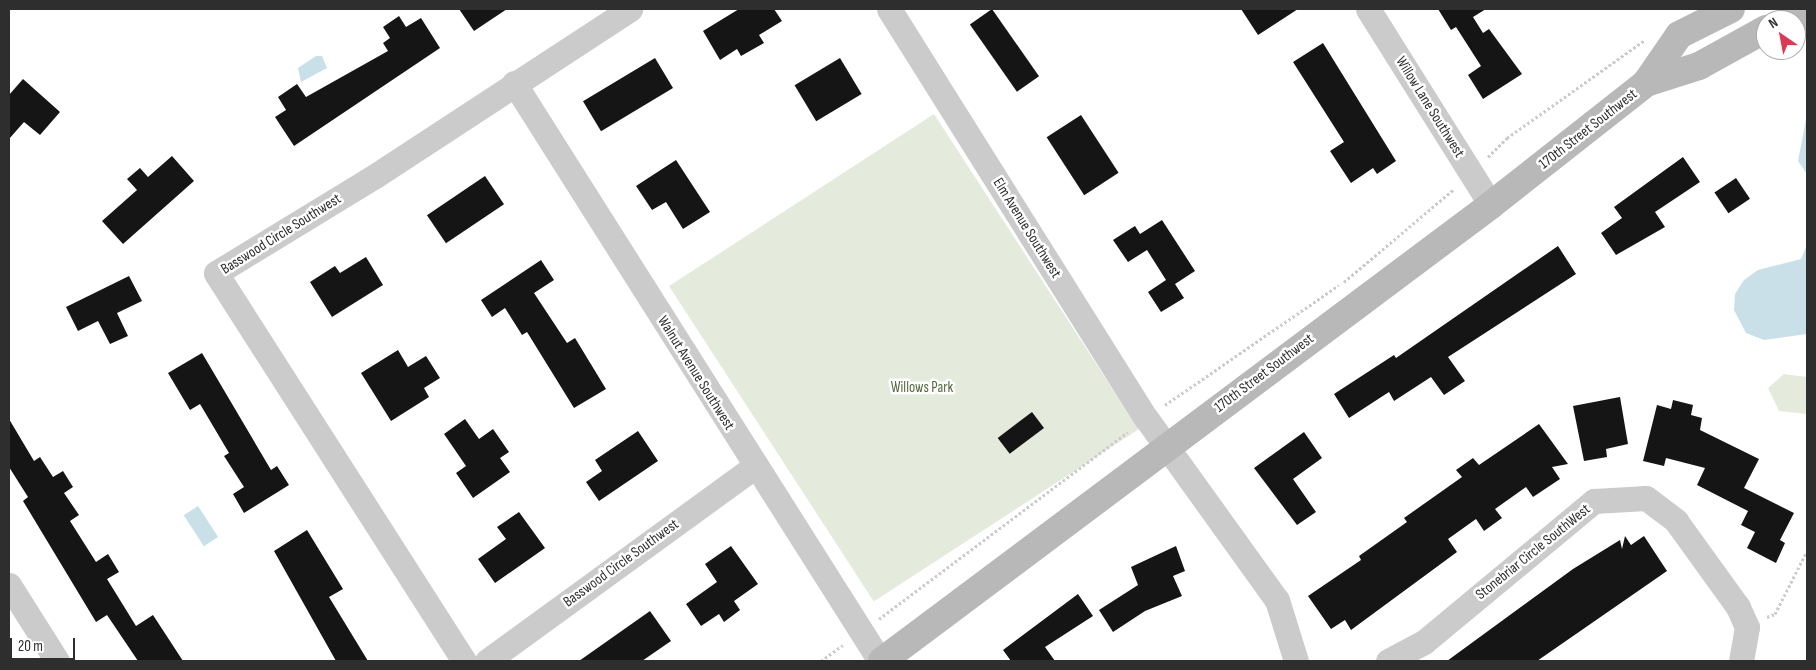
<!DOCTYPE html>
<style>
body{margin:0}
#map{position:relative;width:1816px;height:670px;overflow:hidden;background:#fff;font-family:"Sofia Sans Condensed",sans-serif}
div>[style]{position:absolute}
.green>*{inset:0;background:#e5ebdc;transform-origin:0 0}
.water>*{inset:0;background:#c9e0e9;transform-origin:0 0}
.building>*{inset:0;background:#151515;transform-origin:0 0}
.path>*{height:3px;margin-top:-1.5px;transform-origin:0;background:repeating-linear-gradient(90deg,#cbcbcb 0 2.5px,transparent 0 5px)}
.street>*{height:25px;margin:-12.5px;padding:0 12.5px;transform-origin:12.5px;border-radius:12.5px;background:#cbcbcb}
.secondary>*{height:28px;margin:-14px;padding:0 14px;transform-origin:14px;border-radius:14px;background:#b8b8b8}
span{translate:-50% -50%;white-space:nowrap;text-align:center;line-height:1.15;-webkit-text-stroke:5px #fff;paint-order:stroke}
.street-label{font-size:15px;color:#2e2e2e}
.park-label{font-size:15px;color:#55673e}
.frame{position:absolute;inset:0;border:10px solid #2e2e2e;pointer-events:none}
.north{position:absolute;left:1756px;top:10px;width:50px;height:50px;box-sizing:border-box;background:#fff;border:1px solid #ababab;border-radius:50%;rotate:327deg;font-size:14px;font-weight:700;line-height:20px;text-align:center;color:#2e2e2e}
.north::after{content:'';display:block;margin:auto;width:18px;height:22px;background:#dc3954;clip-path:polygon(50% 0,100% 100%,50% 72%,0 100%)}
.scale{position:absolute;left:10px;top:638px;width:65px;height:22px;box-sizing:border-box;border:2px solid #2e2e2e;border-top:0;padding-left:6px;font-size:15px;line-height:18px;white-space:nowrap;color:#2e2e2e;-webkit-text-stroke:4px #fff;paint-order:stroke}
</style>
<div id="map">
<div class="green">
<div style="left:934px;top:114px;width:376px;height:316px;rotate:57deg"></div>
<div style="clip-path:polygon(1784px 374px,1807px 377px,1807px 414px,1779px 411px,1768px 388px)"></div>
</div>
<div class="water">
<div style="clip-path:polygon(316px 56px,322px 56px,327px 68px,301px 82px,298px 68px)"></div>
<div style="clip-path:polygon(1807px 114px,1807px 174px,1798px 161px)"></div>
<div style="clip-path:polygon(1807px 245px,1807px 334px,1764px 340px,1746px 333px,1734px 310px,1735px 294px,1744px 280px,1758px 270px,1801px 259px)"></div>
<div style="left:198px;top:506px;width:37px;height:17px;rotate:57deg"></div>
</div>
<div class="building">
<div style="clip-path:polygon(459px 9px,507px 9px,474px 31px)"></div>
<div style="clip-path:polygon(739px 9px,774px 9px,782px 21px,759px 35px,764px 43px,741px 56px,737px 49px,720px 60px,703px 31px)"></div>
<div style="left:992px;top:9px;width:82px;height:27px;rotate:55deg"></div>
<div style="clip-path:polygon(1241px 9px,1298px 9px,1258px 35px)"></div>
<div style="clip-path:polygon(1438px 9px,1486px 9px,1473px 17px,1483px 33px,1489px 29px,1522px 74px,1483px 99px,1468px 75px,1481px 66px,1456px 27px,1451px 30px)"></div>
<div style="clip-path:polygon(399px 16px,406px 27px,421px 18px,440px 48px,294px 146px,275px 117px,286px 110px,278px 97px,297px 84px,306px 97px,388px 51px,383px 43px,390px 38px,383px 27px)"></div>
<div style="clip-path:polygon(1323px 43px,1396px 161px,1377px 174px,1373px 168px,1351px 183px,1330px 151px,1344px 142px,1293px 62px)"></div>
<div style="left:655px;top:58px;width:35px;height:84px;rotate:59deg"></div>
<div style="left:840px;top:58px;width:42px;height:53px;rotate:59deg"></div>
<div style="clip-path:polygon(23px 79px,60px 112px,40px 135px,24px 122px,9px 139px,9px 95px)"></div>
<div style="left:1081px;top:115px;width:69px;height:41px;rotate:57deg"></div>
<div style="clip-path:polygon(172px 156px,194px 181px,123px 244px,102px 221px,137px 190px,127px 179px,140px 168px,148px 177px)"></div>
<div style="clip-path:polygon(1683px 157px,1700px 182px,1655px 212px,1665px 227px,1616px 255px,1601px 233px,1622px 218px,1614px 207px)"></div>
<div style="clip-path:polygon(676px 160px,710px 212px,683px 229px,666px 202px,652px 210px,636px 186px)"></div>
<div style="left:485px;top:176px;width:34px;height:70px;rotate:56deg"></div>
<div style="left:1736px;top:178px;width:25px;height:26px;rotate:56deg"></div>
<div style="clip-path:polygon(1162px 220px,1195px 271px,1175px 284px,1184px 298px,1161px 312px,1148px 292px,1166px 280px,1147px 250px,1128px 262px,1113px 240px,1135px 226px,1140px 234px)"></div>
<div style="clip-path:polygon(1558px 246px,1576px 274px,1448px 357px,1465px 381px,1444px 395px,1431px 377px,1394px 401px,1389px 392px,1349px 418px,1334px 394px,1394px 355px,1396px 358px)"></div>
<div style="clip-path:polygon(366px 257px,383px 285px,332px 317px,310px 282px,335px 266px,340px 273px)"></div>
<div style="clip-path:polygon(541px 260px,554px 280px,534px 293px,567px 343px,575px 338px,606px 389px,574px 408px,527px 332px,522px 335px,505px 308px,492px 317px,481px 300px)"></div>
<div style="clip-path:polygon(129px 276px,142px 301px,117px 313px,128px 336px,110px 344px,98px 321px,78px 331px,66px 307px)"></div>
<div style="clip-path:polygon(398px 350px,408px 367px,426px 356px,440px 378px,424px 388px,429px 397px,391px 421px,361px 373px)"></div>
<div style="clip-path:polygon(202px 353px,271px 470px,277px 466px,289px 485px,244px 513px,233px 494px,244px 487px,224px 456px,229px 453px,200px 404px,190px 410px,168px 373px)"></div>
<div style="clip-path:polygon(1620px 397px,1628px 444px,1606px 449px,1607px 457px,1584px 461px,1573px 406px)"></div>
<div style="clip-path:polygon(1673px 400px,1693px 405px,1691px 415px,1702px 418px,1700px 430px,1759px 459px,1744px 488px,1794px 513px,1780px 540px,1785px 543px,1776px 563px,1747px 548px,1755px 532px,1741px 525px,1748px 511px,1697px 485px,1705px 468px,1666px 458px,1664px 466px,1643px 461px,1657px 405px,1671px 409px)"></div>
<div style="left:1032px;top:412px;width:20px;height:43px;rotate:53deg"></div>
<div style="clip-path:polygon(9px 419px,34px 461px,40px 457px,53px 477px,63px 471px,73px 487px,64px 493px,79px 515px,70px 521px,96px 562px,108px 554px,119px 572px,107px 579px,136px 626px,153px 615px,183px 661px,138px 661px,107px 615px,96px 622px,23px 501px,28px 497px,9px 467px)"></div>
<div style="clip-path:polygon(465px 419px,479px 439px,493px 429px,509px 452px,500px 458px,510px 472px,473px 498px,456px 473px,466px 466px,444px 434px)"></div>
<div style="clip-path:polygon(1539px 424px,1568px 464px,1552px 467px,1560px 479px,1533px 497px,1526px 487px,1495px 509px,1502px 518px,1484px 531px,1476px 519px,1448px 539px,1457px 552px,1351px 630px,1345px 620px,1331px 629px,1308px 596px,1361px 560px,1359px 556px,1407px 522px,1404px 518px,1462px 477px,1456px 470px,1473px 458px,1479px 465px)"></div>
<div style="clip-path:polygon(638px 431px,658px 461px,599px 501px,586px 482px,602px 471px,595px 460px)"></div>
<div style="clip-path:polygon(1304px 432px,1322px 458px,1293px 479px,1316px 512px,1297px 525px,1254px 468px)"></div>
<div style="clip-path:polygon(519px 512px,545px 548px,495px 583px,478px 559px,506px 539px,497px 527px)"></div>
<div style="clip-path:polygon(307px 530px,343px 589px,329px 597px,368px 661px,336px 661px,274px 551px)"></div>
<div style="clip-path:polygon(1625px 536px,1631px 545px,1644px 536px,1667px 571px,1537px 661px,1447px 661px,1573px 569px,1620px 540px,1622px 549px)"></div>
<div style="clip-path:polygon(731px 546px,758px 584px,734px 601px,740px 610px,724px 622px,719px 614px,701px 626px,686px 604px,717px 582px,705px 564px)"></div>
<div style="clip-path:polygon(1176px 546px,1185px 571px,1173px 576px,1182px 596px,1145px 611px,1113px 632px,1099px 610px,1138px 585px,1131px 567px)"></div>
<div style="clip-path:polygon(1078px 594px,1093px 616px,1045px 647px,1055px 661px,1011px 661px,1003px 650px)"></div>
<div style="clip-path:polygon(650px 611px,671px 641px,642px 661px,579px 661px)"></div>
</div>
<div class="path">
<div style="left:1488px;top:157px;width:27px;rotate:-45deg"></div>
<div style="left:1507px;top:138px;width:169px;rotate:-35.4deg"></div>
<div style="left:1344px;top:282px;width:144px;rotate:-40.2deg"></div>
<div style="left:1165px;top:405px;width:211px;rotate:-34.6deg"></div>
<div style="left:1767px;top:617px;width:9px;rotate:-21deg"></div>
<div style="left:1775px;top:614px;width:71px;rotate:-63.1deg"></div>
<div style="left:879px;top:619px;width:311px;rotate:-36.9deg"></div>
<div style="left:821px;top:661px;width:27px;rotate:-36deg"></div>
</div>
<div class="street">
<div style="left:889px;top:9px;width:483px;rotate:57.9deg"></div>
<div style="left:1146px;top:418px;width:224px;rotate:54.3deg"></div>
<div style="left:1277px;top:600px;width:64px;rotate:72.7deg"></div>
<div style="left:1368px;top:9px;width:231px;rotate:57.9deg"></div>
<div style="left:514px;top:83px;width:684px;rotate:57.66deg"></div>
<div style="left:9px;top:585px;width:90px;rotate:57.7deg"></div>
<div style="left:464px;top:661px;width:460px;rotate:-122.6deg"></div>
<div style="left:216px;top:273px;width:186px;rotate:-31.4deg"></div>
<div style="left:375px;top:176px;width:305px;rotate:-33.2deg"></div>
<div style="left:487px;top:661px;width:331px;rotate:-36deg"></div>
<div style="left:1388px;top:661px;width:41px;rotate:-27.8deg"></div>
<div style="left:1424px;top:642px;width:221px;rotate:-39.7deg"></div>
<div style="left:1594px;top:501px;width:52px;rotate:-3.3deg"></div>
<div style="left:1646px;top:498px;width:38px;rotate:37deg"></div>
<div style="left:1676px;top:521px;width:106px;rotate:54.2deg"></div>
<div style="left:1738px;top:607px;width:22px;rotate:66deg"></div>
<div style="left:1747px;top:627px;width:35px;rotate:100deg"></div>
</div>
<div class="secondary">
<div style="left:1789px;top:20px;width:18px;rotate:-9deg"></div>
<div style="left:1646px;top:83px;width:56px;rotate:-17.8deg"></div>
<div style="left:1699px;top:66px;width:77px;rotate:-28.9deg"></div>
<div style="left:882px;top:661px;width:761px;rotate:-36.82deg"></div>
<div style="left:1491px;top:205px;width:197px;rotate:-38.2deg"></div>
<div style="left:1646px;top:83px;width:58px;rotate:-55.5deg"></div>
<div style="left:1679px;top:35px;width:58px;rotate:-26.6deg"></div>
</div>
<div class="street-label">
<span style="left:1430px;top:107px;rotate:58deg">Willow Lane Southwest</span>
<span style="left:1588px;top:129px;rotate:-38deg">170th Street Southwest</span>
<span style="left:1027px;top:228px;rotate:58deg">Elm Avenue Southwest</span>
<span style="left:281px;top:234px;rotate:-32deg">Basswood Circle Southwest</span>
<span style="left:696px;top:373px;rotate:58deg">Walnut Avenue Southwest</span>
<span style="left:1264px;top:373px;rotate:-37deg">170th Street Southwest</span>
<span style="left:1533px;top:552px;rotate:-39deg">Stonebriar Circle SouthWest</span>
<span style="left:621px;top:563px;rotate:-36deg">Basswood Circle Southwest</span>
</div>
<div class="park-label">
<span style="left:922px;top:388px">Willows Park</span>
</div>
<div class="frame"></div>
<div class="north">N</div>
<div class="scale">20 m</div>
</div>
